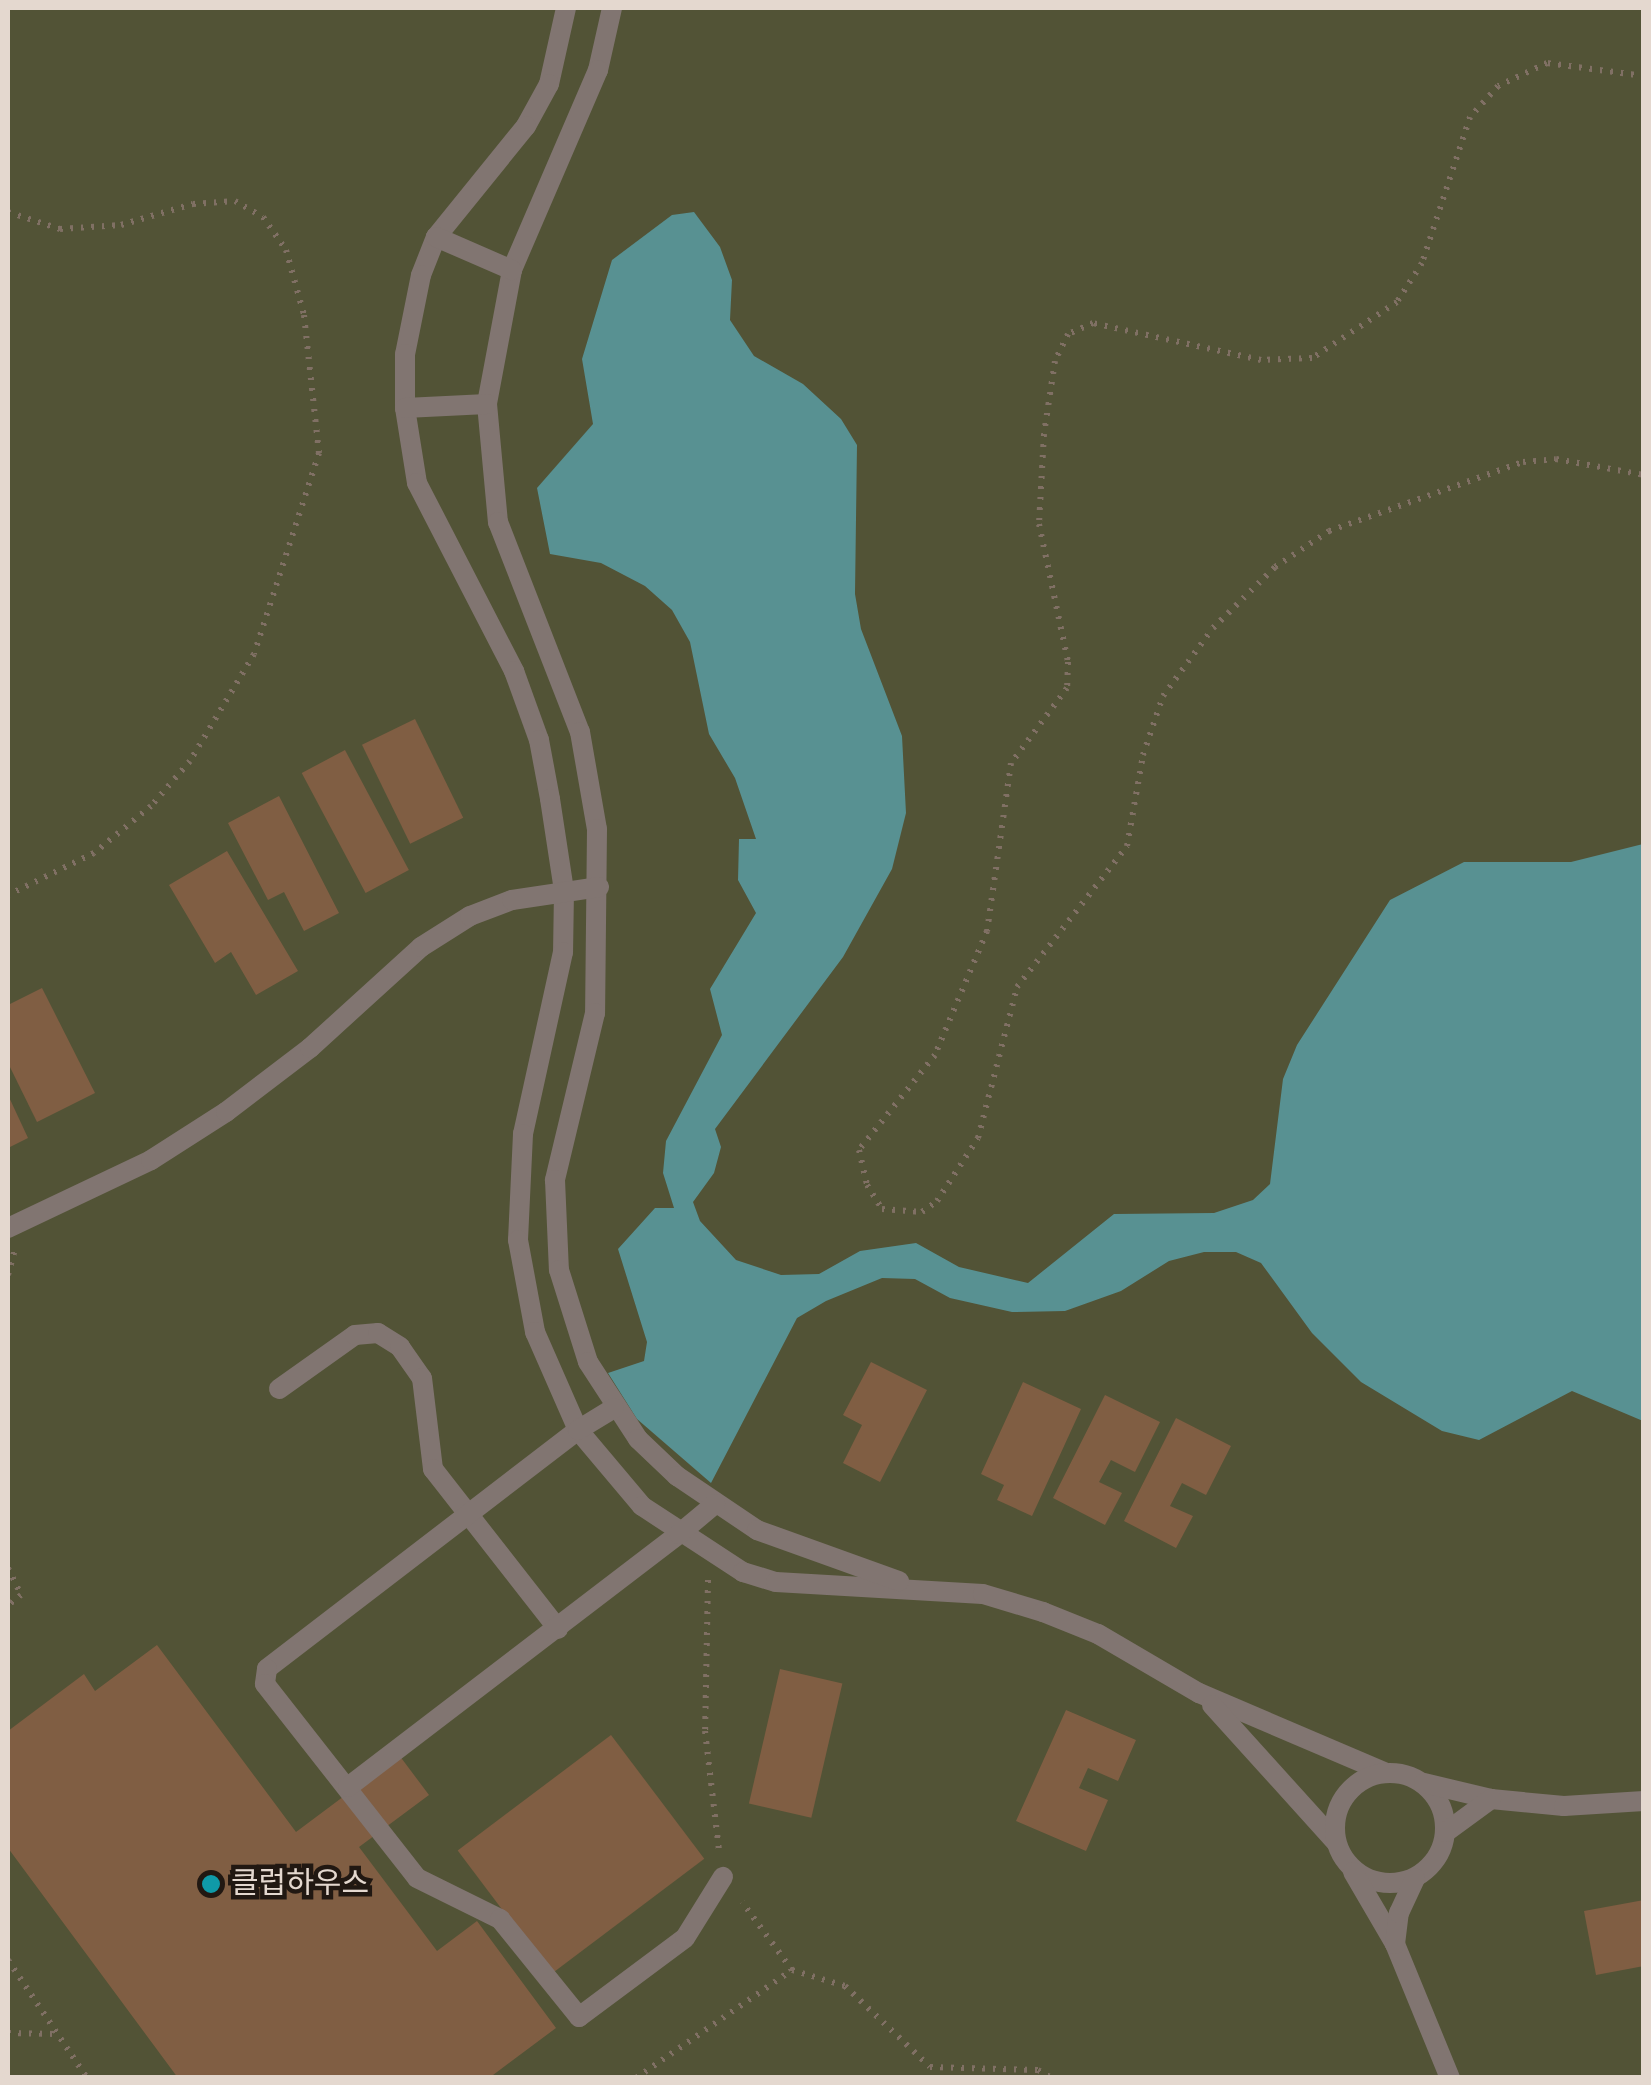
<!DOCTYPE html>
<meta charset="utf-8">
<style>
body{margin:0}
#map{position:relative;width:1651px;height:2085px;overflow:hidden;background:#402e20;font-family:"Nunito Sans","Noto Sans KR",sans-serif}
div>[style]{position:absolute}
.green>*{inset:0;background:#525336;transform-origin:0 0}
.water>*{inset:0;background:#589192}
.building>*{inset:0;background:#805e43;transform-origin:0 0}
.path>*{height:6px;margin-top:-3px;transform-origin:0;background:repeating-linear-gradient(90deg,#807064 0 2.5px,transparent 0 10.5px)}
.service>*{height:20px;margin:-10px;padding:0 10px;transform-origin:10px;border-radius:10px;background:#817571}
.minor>*{height:20px;margin:-10px;padding:0 10px;transform-origin:10px;border-radius:10px;background:#817571}
.minor>.ring{margin:-10px;padding:0;box-sizing:content-box;background:none;border:20px solid #817571;border-radius:50%}
.dots>*{width:28px;height:28px;translate:-50% -50%;box-sizing:border-box;border:5px solid #211812;border-radius:50%}
span{translate:-50% -50%;white-space:nowrap;text-align:center;line-height:1.15;-webkit-text-stroke:9px #211812;paint-order:stroke}
.poi-label{font-size:30px;color:#e4d8cf}
.left{translate:0 -50%;text-align:left}
.frame{position:absolute;inset:0;border:10px solid #e4d8cf;pointer-events:none}
</style>
<div id="map">
<div class="green">
<div style="left:8px;top:8px;width:1635px;height:2069px"></div>
</div>
<div class="water">
<div style="clip-path:polygon(694px 212px,720px 247px,732px 280px,730px 320px,754px 356px,803px 384px,841px 419px,857px 445px,855px 594px,861px 629px,902px 736px,906px 813px,892px 869px,843px 957px,715px 1129px,721px 1147px,714px 1173px,693px 1202px,700px 1221px,736px 1260px,781px 1275px,819px 1274px,860px 1251px,916px 1243px,959px 1267px,1028px 1283px,1114px 1214px,1214px 1213px,1253px 1200px,1270px 1184px,1283px 1079px,1297px 1045px,1390px 900px,1464px 862px,1571px 862px,1643px 844px,1643px 1421px,1572px 1391px,1479px 1440px,1442px 1431px,1361px 1382px,1312px 1333px,1261px 1263px,1236px 1252px,1204px 1252px,1169px 1261px,1121px 1291px,1065px 1311px,1012px 1312px,950px 1298px,915px 1279px,882px 1278px,826px 1301px,797px 1318px,711px 1483px,637px 1419px,608px 1373px,644px 1361px,647px 1342px,618px 1249px,655px 1208px,674px 1208px,663px 1173px,666px 1141px,722px 1035px,710px 989px,756px 913px,738px 880px,739px 839px,756px 839px,735px 778px,709px 734px,690px 642px,672px 610px,645px 586px,601px 563px,550px 554px,537px 488px,593px 424px,582px 359px,612px 260px,672px 215px)"></div>
</div>
<div class="building">
<div style="left:415px;top:719px;width:110px;height:59px;rotate:64deg"></div>
<div style="left:345px;top:750px;width:136px;height:49px;rotate:62deg"></div>
<div style="clip-path:polygon(279px 796px,339px 913px,304px 931px,284px 892px,268px 900px,228px 823px)"></div>
<div style="clip-path:polygon(227px 851px,298px 971px,256px 995px,231px 952px,215px 963px,169px 885px)"></div>
<div style="clip-path:polygon(42px 988px,95px 1093px,37px 1122px,8px 1063px,8px 1005px)"></div>
<div style="clip-path:polygon(8px 1095px,28px 1138px,8px 1148px)"></div>
<div style="clip-path:polygon(871px 1362px,927px 1390px,880px 1482px,843px 1463px,862px 1425px,843px 1415px)"></div>
<div style="clip-path:polygon(1023px 1382px,1081px 1409px,1032px 1516px,997px 1500px,1004px 1485px,981px 1474px)"></div>
<div style="clip-path:polygon(1105px 1395px,1160px 1422px,1135px 1472px,1111px 1460px,1099px 1482px,1122px 1493px,1105px 1525px,1053px 1498px)"></div>
<div style="clip-path:polygon(1176px 1418px,1231px 1446px,1206px 1495px,1182px 1483px,1170px 1506px,1193px 1516px,1176px 1548px,1124px 1521px)"></div>
<div style="clip-path:polygon(157px 1645px,296px 1832px,399px 1755px,429px 1795px,359px 1847px,437px 1951px,477px 1921px,556px 2028px,489px 2078px,178px 2078px,8px 1848px,8px 1731px,84px 1674px,95px 1691px)"></div>
<div style="left:780px;top:1669px;width:64px;height:138px;rotate:13deg"></div>
<div style="clip-path:polygon(1066px 1710px,1136px 1740px,1118px 1781px,1088px 1768px,1079px 1788px,1108px 1800px,1086px 1851px,1016px 1821px)"></div>
<div style="left:611px;top:1735px;width:155px;height:192px;rotate:53deg"></div>
<div style="clip-path:polygon(1644px 1900px,1644px 1966px,1596px 1975px,1584px 1911px)"></div>
</div>
<div class="path">
<div style="left:1644px;top:76px;width:98px;rotate:-172.4deg"></div>
<div style="left:1547px;top:63px;width:54px;rotate:154.9deg"></div>
<div style="left:1498px;top:86px;width:42px;rotate:132.1deg"></div>
<div style="left:1470px;top:117px;width:154px;rotate:108.2deg"></div>
<div style="left:1422px;top:263px;width:46px;rotate:122.7deg"></div>
<div style="left:1397px;top:302px;width:102px;rotate:146.6deg"></div>
<div style="left:1312px;top:358px;width:51px;rotate:177.8deg"></div>
<div style="left:1261px;top:360px;width:172px;rotate:-167.6deg"></div>
<div style="left:1093px;top:323px;width:27px;rotate:156deg"></div>
<div style="left:1068px;top:334px;width:30px;rotate:116deg"></div>
<div style="left:1055px;top:361px;width:74px;rotate:98.6deg"></div>
<div style="left:1044px;top:434px;width:90px;rotate:93.2deg"></div>
<div style="left:1039px;top:524px;width:141px;rotate:78.1deg"></div>
<div style="left:1068px;top:662px;width:26px;rotate:92deg"></div>
<div style="left:1067px;top:688px;width:94px;rotate:126.7deg"></div>
<div style="left:1011px;top:763px;width:170px;rotate:98.1deg"></div>
<div style="left:987px;top:931px;width:134px;rotate:112.8deg"></div>
<div style="left:935px;top:1055px;width:122px;rotate:128.7deg"></div>
<div style="left:859px;top:1150px;width:36px;rotate:77deg"></div>
<div style="left:867px;top:1185px;width:28px;rotate:58deg"></div>
<div style="left:882px;top:1209px;width:40px;rotate:4.3deg"></div>
<div style="left:922px;top:1212px;width:19px;rotate:-36deg"></div>
<div style="left:937px;top:1201px;width:75px;rotate:-56.9deg"></div>
<div style="left:978px;top:1138px;width:156px;rotate:-75.5deg"></div>
<div style="left:1017px;top:987px;width:179px;rotate:-52deg"></div>
<div style="left:1127px;top:846px;width:92px;rotate:-80deg"></div>
<div style="left:1143px;top:755px;width:62px;rotate:-71.3deg"></div>
<div style="left:1163px;top:696px;width:84px;rotate:-53.7deg"></div>
<div style="left:1213px;top:628px;width:87px;rotate:-44.5deg"></div>
<div style="left:1275px;top:567px;width:65px;rotate:-33.7deg"></div>
<div style="left:1329px;top:531px;width:206px;rotate:-19.6deg"></div>
<div style="left:1523px;top:462px;width:33px;rotate:-5deg"></div>
<div style="left:1556px;top:459px;width:89px;rotate:10.3deg"></div>
<div style="left:8px;top:212px;width:55px;rotate:18.1deg"></div>
<div style="left:60px;top:229px;width:61px;rotate:-3.8deg"></div>
<div style="left:121px;top:225px;width:75px;rotate:-16.3deg"></div>
<div style="left:193px;top:204px;width:42px;rotate:-4.1deg"></div>
<div style="left:235px;top:201px;width:32px;rotate:30deg"></div>
<div style="left:263px;top:217px;width:40px;rotate:55.1deg"></div>
<div style="left:286px;top:250px;width:67px;rotate:74.5deg"></div>
<div style="left:304px;top:315px;width:139px;rotate:83.8deg"></div>
<div style="left:319px;top:453px;width:211px;rotate:107.9deg"></div>
<div style="left:254px;top:654px;width:125px;rotate:120.9deg"></div>
<div style="left:190px;top:761px;width:60px;rotate:130.9deg"></div>
<div style="left:151px;top:806px;width:74px;rotate:140.5deg"></div>
<div style="left:94px;top:853px;width:96px;rotate:154deg"></div>
<div style="left:8px;top:1275px;width:24px;rotate:-75deg"></div>
<div style="left:8px;top:1568px;width:30px;rotate:64deg"></div>
<div style="left:21px;top:1595px;width:16px;rotate:142deg"></div>
<div style="left:708px;top:1580px;width:151px;rotate:91.1deg"></div>
<div style="left:705px;top:1731px;width:121px;rotate:83.3deg"></div>
<div style="left:8px;top:1960px;width:142px;rotate:56.2deg"></div>
<div style="left:792px;top:1970px;width:55px;rotate:16.8deg"></div>
<div style="left:845px;top:1986px;width:117px;rotate:43.6deg"></div>
<div style="left:930px;top:2067px;width:108px;rotate:1.6deg"></div>
<div style="left:1038px;top:2070px;width:16px;rotate:30deg"></div>
<div style="left:8px;top:2033px;width:49px;rotate:1.2deg"></div>
<div style="left:636px;top:2078px;width:190px;rotate:-34.7deg"></div>
<div style="left:792px;top:1970px;width:84px;rotate:-126.3deg"></div>
</div>
<div class="service">
<div style="left:279px;top:1389px;width:93px;rotate:-35.4deg"></div>
<div style="left:355px;top:1335px;width:23px;rotate:-5deg"></div>
<div style="left:378px;top:1333px;width:26px;rotate:32deg"></div>
<div style="left:400px;top:1347px;width:38px;rotate:55deg"></div>
<div style="left:422px;top:1378px;width:92px;rotate:83.1deg"></div>
<div style="left:433px;top:1469px;width:203px;rotate:52deg"></div>
<div style="left:578px;top:1430px;width:392px;rotate:142.5deg"></div>
<div style="left:267px;top:1669px;width:15px;rotate:98deg"></div>
<div style="left:265px;top:1684px;width:246px;rotate:51.9deg"></div>
<div style="left:417px;top:1878px;width:93px;rotate:26.3deg"></div>
<div style="left:500px;top:1919px;width:126px;rotate:51.1deg"></div>
<div style="left:579px;top:2017px;width:132px;rotate:-36.7deg"></div>
<div style="left:685px;top:1938px;width:72px;rotate:-58.1deg"></div>
<div style="left:348px;top:1787px;width:417px;rotate:-37.4deg"></div>
</div>
<div class="minor">
<div style="left:566px;top:8px;width:78px;rotate:102.6deg"></div>
<div style="left:549px;top:84px;width:48px;rotate:118.7deg"></div>
<div style="left:526px;top:126px;width:143px;rotate:129deg"></div>
<div style="left:436px;top:237px;width:41px;rotate:111.5deg"></div>
<div style="left:421px;top:275px;width:81px;rotate:101.4deg"></div>
<div style="left:405px;top:354px;width:54px;rotate:90deg"></div>
<div style="left:405px;top:408px;width:76px;rotate:80.9deg"></div>
<div style="left:417px;top:483px;width:212px;rotate:62.7deg"></div>
<div style="left:514px;top:671px;width:73px;rotate:70.1deg"></div>
<div style="left:539px;top:740px;width:60px;rotate:79.4deg"></div>
<div style="left:550px;top:799px;width:93px;rotate:81.3deg"></div>
<div style="left:564px;top:891px;width:61px;rotate:90.9deg"></div>
<div style="left:563px;top:952px;width:186px;rotate:102.4deg"></div>
<div style="left:523px;top:1134px;width:106px;rotate:92.7deg"></div>
<div style="left:518px;top:1240px;width:94px;rotate:79.5deg"></div>
<div style="left:535px;top:1332px;width:107px;rotate:66.3deg"></div>
<div style="left:578px;top:1430px;width:99px;rotate:49.9deg"></div>
<div style="left:642px;top:1506px;width:121px;rotate:33.2deg"></div>
<div style="left:743px;top:1572px;width:34px;rotate:17deg"></div>
<div style="left:776px;top:1582px;width:207px;rotate:3.3deg"></div>
<div style="left:983px;top:1594px;width:63px;rotate:16.7deg"></div>
<div style="left:1043px;top:1612px;width:59px;rotate:21.8deg"></div>
<div style="left:1098px;top:1634px;width:117px;rotate:30.3deg"></div>
<div style="left:1199px;top:1693px;width:201px;rotate:23.1deg"></div>
<div style="left:612px;top:8px;width:64px;rotate:102.7deg"></div>
<div style="left:598px;top:70px;width:218px;rotate:113.3deg"></div>
<div style="left:512px;top:270px;width:136px;rotate:100.6deg"></div>
<div style="left:487px;top:404px;width:119px;rotate:84.7deg"></div>
<div style="left:498px;top:522px;width:225px;rotate:68.7deg"></div>
<div style="left:580px;top:732px;width:98px;rotate:80.1deg"></div>
<div style="left:597px;top:829px;width:184px;rotate:90.6deg"></div>
<div style="left:595px;top:1013px;width:172px;rotate:103.5deg"></div>
<div style="left:555px;top:1180px;width:90px;rotate:87.5deg"></div>
<div style="left:559px;top:1270px;width:96px;rotate:72.5deg"></div>
<div style="left:588px;top:1362px;width:92px;rotate:57deg"></div>
<div style="left:638px;top:1439px;width:54px;rotate:43.5deg"></div>
<div style="left:677px;top:1476px;width:97px;rotate:34deg"></div>
<div style="left:757px;top:1530px;width:151px;rotate:19.8deg"></div>
<div style="left:436px;top:237px;width:83px;rotate:23.5deg"></div>
<div style="left:405px;top:408px;width:82px;rotate:-2.8deg"></div>
<div style="left:8px;top:1228px;width:158px;rotate:-25.4deg"></div>
<div style="left:151px;top:1160px;width:89px;rotate:-32.6deg"></div>
<div style="left:226px;top:1112px;width:106px;rotate:-37.3deg"></div>
<div style="left:310px;top:1048px;width:150px;rotate:-42.3deg"></div>
<div style="left:421px;top:947px;width:58px;rotate:-32.3deg"></div>
<div style="left:470px;top:916px;width:45px;rotate:-20.9deg"></div>
<div style="left:512px;top:900px;width:88px;rotate:-8.5deg"></div>
<div style="left:578px;top:1430px;width:42px;rotate:-31.4deg"></div>
<div style="left:679px;top:1534px;width:47px;rotate:-39.8deg"></div>
<div style="left:1212px;top:1705px;width:185px;rotate:47.9deg"></div>
<div class="ring" style="left:1335px;top:1773px;width:90px;height:90px"></div>
<div style="left:1424px;top:1783px;width:69px;rotate:13.4deg"></div>
<div style="left:1491px;top:1799px;width:73px;rotate:5.5deg"></div>
<div style="left:1564px;top:1806px;width:80px;rotate:-3.6deg"></div>
<div style="left:1446px;top:1832px;width:56px;rotate:-36.3deg"></div>
<div style="left:1353px;top:1872px;width:83px;rotate:59.7deg"></div>
<div style="left:1395px;top:1944px;width:145px;rotate:67.7deg"></div>
<div style="left:1395px;top:1944px;width:31px;rotate:-83deg"></div>
<div style="left:1399px;top:1913px;width:38px;rotate:-65deg"></div>
</div>
<div class="dots">
<div style="left:211px;top:1884px;background:#0f9aa8"></div>
</div>
<div class="poi-label">
<span class="left" style="left:231px;top:1884px">클럽하우스</span>
</div>
<div class="frame"></div>
</div>
